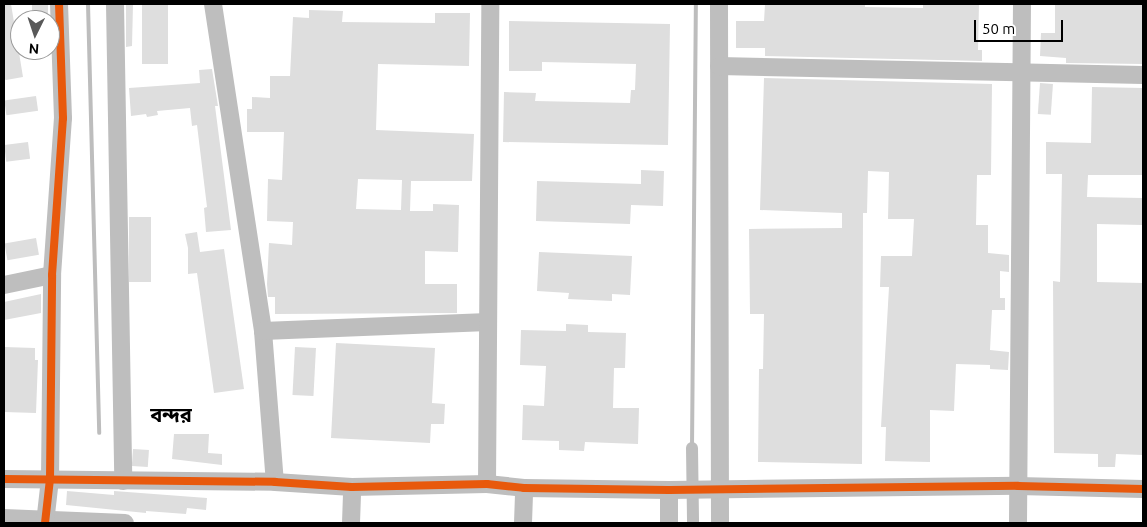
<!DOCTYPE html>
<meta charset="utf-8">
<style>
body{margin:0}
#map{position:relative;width:1147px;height:527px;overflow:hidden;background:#fff;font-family:Ubuntu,"Noto Sans Bengali",sans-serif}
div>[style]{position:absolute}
.stream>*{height:4px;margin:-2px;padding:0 2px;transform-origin:2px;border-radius:2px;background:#bdbdbd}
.canal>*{height:12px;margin:-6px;padding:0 6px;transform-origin:6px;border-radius:6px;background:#bdbdbd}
.building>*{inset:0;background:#dedede;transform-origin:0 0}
.minor>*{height:18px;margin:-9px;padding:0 9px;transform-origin:9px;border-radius:9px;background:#bebebe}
.cycleway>*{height:8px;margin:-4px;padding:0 4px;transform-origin:4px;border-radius:4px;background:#e8590c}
span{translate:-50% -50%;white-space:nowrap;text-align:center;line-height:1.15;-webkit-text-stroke:4px #fff;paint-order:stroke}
.district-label{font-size:20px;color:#000;font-weight:700}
.frame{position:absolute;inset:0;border:5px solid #000;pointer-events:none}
.north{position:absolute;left:10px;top:10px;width:50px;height:50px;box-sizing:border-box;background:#fff;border:1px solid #999;border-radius:50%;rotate:184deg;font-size:14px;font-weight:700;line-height:20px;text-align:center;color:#000}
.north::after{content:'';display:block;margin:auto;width:18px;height:22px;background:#595959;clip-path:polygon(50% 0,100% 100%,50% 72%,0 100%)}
.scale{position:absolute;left:974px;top:20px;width:89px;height:22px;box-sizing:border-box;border:2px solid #000;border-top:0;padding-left:6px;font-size:15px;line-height:18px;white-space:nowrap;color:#000;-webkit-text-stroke:4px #fff;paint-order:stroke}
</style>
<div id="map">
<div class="stream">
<div style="left:88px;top:4px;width:429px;rotate:88.5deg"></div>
<div style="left:692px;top:448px;width:444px;rotate:-89.5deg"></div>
</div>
<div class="canal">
<div style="left:692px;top:448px;width:75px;rotate:89.2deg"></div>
</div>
<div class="building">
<div style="clip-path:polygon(4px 4px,11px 4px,23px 77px,6px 80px,4px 79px)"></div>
<div style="left:32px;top:4px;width:16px;height:13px"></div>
<div style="clip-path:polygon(126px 4px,133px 4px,132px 46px,126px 47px)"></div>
<div style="left:142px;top:4px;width:26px;height:60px"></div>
<div style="clip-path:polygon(765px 4px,865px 4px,865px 7px,923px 8px,923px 4px,979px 4px,978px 50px,982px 50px,982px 61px,765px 56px,765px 48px,736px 48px,736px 21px,764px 21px)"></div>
<div style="clip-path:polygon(1055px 4px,1143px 4px,1143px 64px,1066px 63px,1066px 58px,1040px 56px,1041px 33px,1055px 33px)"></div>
<div style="clip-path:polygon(evenodd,309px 10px,343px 11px,342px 22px,435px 23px,435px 13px,470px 13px,469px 66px,378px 64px,376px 130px,474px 134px,472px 181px,411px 181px,410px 211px,433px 211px,433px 204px,459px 205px,458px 252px,425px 251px,425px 284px,457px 284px,457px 313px,275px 314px,275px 297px,268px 297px,267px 284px,269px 243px,292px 245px,293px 222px,267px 221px,268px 179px,282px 180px,284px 132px,247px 132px,247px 109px,252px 109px,252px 97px,270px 98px,270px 76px,290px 76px,293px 17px,309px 18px,309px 10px,358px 179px,402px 180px,401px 210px,356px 209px,358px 179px)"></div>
<div style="clip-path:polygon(509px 21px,670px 24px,668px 145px,503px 142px,504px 92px,536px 93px,535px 101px,630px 103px,631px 90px,635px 90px,636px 64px,542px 62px,542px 71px,509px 71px)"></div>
<div style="clip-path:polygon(212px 69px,218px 106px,215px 106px,231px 230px,206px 232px,204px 208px,207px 207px,197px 125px,192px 126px,190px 108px,157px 111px,158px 115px,147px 117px,146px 114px,131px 116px,129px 88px,200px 83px,199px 70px)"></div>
<div style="clip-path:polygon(764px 78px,992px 84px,991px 175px,977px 175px,976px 225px,988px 225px,988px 253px,1009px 255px,1009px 272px,1000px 271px,1000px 298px,1005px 298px,1005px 310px,992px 310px,990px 350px,1009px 352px,1008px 370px,990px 369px,990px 365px,956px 364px,954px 411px,930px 410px,930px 462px,885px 461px,886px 427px,881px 427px,889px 287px,880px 287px,881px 256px,912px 256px,914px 219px,888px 219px,889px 172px,868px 171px,867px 213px,863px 213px,862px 464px,758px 462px,759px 369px,763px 369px,764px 314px,750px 314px,749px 229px,842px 228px,842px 213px,760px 210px)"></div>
<div style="left:1040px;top:83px;width:13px;height:31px;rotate:4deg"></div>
<div style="clip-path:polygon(1092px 87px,1143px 88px,1143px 175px,1088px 175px,1087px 197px,1143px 198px,1143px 225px,1097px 224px,1097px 282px,1143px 283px,1143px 455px,1116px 454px,1115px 467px,1098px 467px,1098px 454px,1054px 453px,1053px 281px,1060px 282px,1062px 174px,1046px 174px,1046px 142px,1091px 143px)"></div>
<div style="left:36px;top:96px;width:15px;height:32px;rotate:82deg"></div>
<div style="left:28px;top:142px;width:17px;height:24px;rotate:83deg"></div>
<div style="clip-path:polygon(641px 170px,664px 171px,663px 206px,631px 205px,630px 224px,536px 221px,537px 181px,641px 184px)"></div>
<div style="left:129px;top:217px;width:22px;height:65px"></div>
<div style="clip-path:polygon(197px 232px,200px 252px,224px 249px,244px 389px,214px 393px,197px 273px,188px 274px,188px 248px,185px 234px)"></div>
<div style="left:36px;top:238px;width:17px;height:32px;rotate:80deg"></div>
<div style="clip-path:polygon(539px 252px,632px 256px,630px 295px,612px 294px,612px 301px,568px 299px,569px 293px,537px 291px)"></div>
<div style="clip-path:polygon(41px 294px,41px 313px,4px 320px,4px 302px)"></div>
<div style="clip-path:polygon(566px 324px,588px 325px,588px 332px,626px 333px,625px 368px,614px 368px,613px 408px,639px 408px,638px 444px,585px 442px,584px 451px,559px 450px,559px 441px,522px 440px,523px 405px,544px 406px,546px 366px,520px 365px,521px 330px,566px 331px)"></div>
<div style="clip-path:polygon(336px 343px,435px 348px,432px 403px,445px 404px,444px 424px,431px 424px,430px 443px,331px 438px)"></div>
<div style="clip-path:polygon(4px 347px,35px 348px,35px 360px,38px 360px,36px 413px,4px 412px)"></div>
<div style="left:295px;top:347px;width:21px;height:48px;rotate:3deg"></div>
<div style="clip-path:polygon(174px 434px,209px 434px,208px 453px,222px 454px,222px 465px,172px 459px)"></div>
<div style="left:133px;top:449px;width:16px;height:17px;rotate:4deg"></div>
<div style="clip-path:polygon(67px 491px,114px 495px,114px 491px,207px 498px,206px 510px,187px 508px,186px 514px,146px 511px,146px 513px,66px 505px)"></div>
</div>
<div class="minor">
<div style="left:115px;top:4px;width:477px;rotate:89deg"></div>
<div style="left:213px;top:4px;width:331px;rotate:81.3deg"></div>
<div style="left:263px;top:331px;width:151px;rotate:85.5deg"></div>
<div style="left:719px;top:4px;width:519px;rotate:89.89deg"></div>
<div style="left:719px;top:66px;width:424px;rotate:1.2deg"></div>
<div style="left:4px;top:285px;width:49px;rotate:-11.8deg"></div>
<div style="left:263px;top:331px;width:225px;rotate:-2.3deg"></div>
<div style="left:4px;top:479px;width:271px;rotate:0.6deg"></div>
<div style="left:275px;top:482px;width:77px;rotate:3.7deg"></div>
<div style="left:352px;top:487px;width:135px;rotate:-1.3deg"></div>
<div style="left:487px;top:484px;width:37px;rotate:6deg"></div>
<div style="left:524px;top:488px;width:145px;rotate:0.8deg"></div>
<div style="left:669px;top:490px;width:349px;rotate:-0.7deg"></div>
<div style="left:1018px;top:486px;width:125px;rotate:1.4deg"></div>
<div style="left:487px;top:484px;width:480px;rotate:-89.6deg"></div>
<div style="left:4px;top:518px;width:121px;rotate:2.4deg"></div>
<div style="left:45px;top:523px;width:44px;rotate:-83.5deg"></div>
<div style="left:50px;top:479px;width:204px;rotate:-89.4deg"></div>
<div style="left:52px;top:275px;width:157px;rotate:-86deg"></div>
<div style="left:63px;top:118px;width:114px;rotate:-92deg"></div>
<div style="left:351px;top:523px;width:36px;rotate:-88deg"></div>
<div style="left:523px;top:523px;width:35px;rotate:-88deg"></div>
<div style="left:669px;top:523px;width:33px;rotate:-90deg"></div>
<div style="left:1018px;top:523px;width:519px;rotate:-89.56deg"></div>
</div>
<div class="cycleway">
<div style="left:4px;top:479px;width:271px;rotate:0.6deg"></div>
<div style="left:275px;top:482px;width:77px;rotate:3.7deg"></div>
<div style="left:352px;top:487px;width:135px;rotate:-1.3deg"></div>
<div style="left:487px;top:484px;width:37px;rotate:6deg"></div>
<div style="left:524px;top:488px;width:145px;rotate:0.8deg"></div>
<div style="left:669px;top:490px;width:349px;rotate:-0.7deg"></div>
<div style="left:1018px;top:486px;width:125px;rotate:1.4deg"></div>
<div style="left:45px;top:523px;width:44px;rotate:-83.5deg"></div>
<div style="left:50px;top:479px;width:204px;rotate:-89.4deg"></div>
<div style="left:52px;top:275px;width:157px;rotate:-86deg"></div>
<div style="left:63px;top:118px;width:114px;rotate:-92deg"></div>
</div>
<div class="district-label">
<span style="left:171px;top:414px">বন্দর</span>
</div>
<div class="frame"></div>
<div class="north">N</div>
<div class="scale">50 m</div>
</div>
